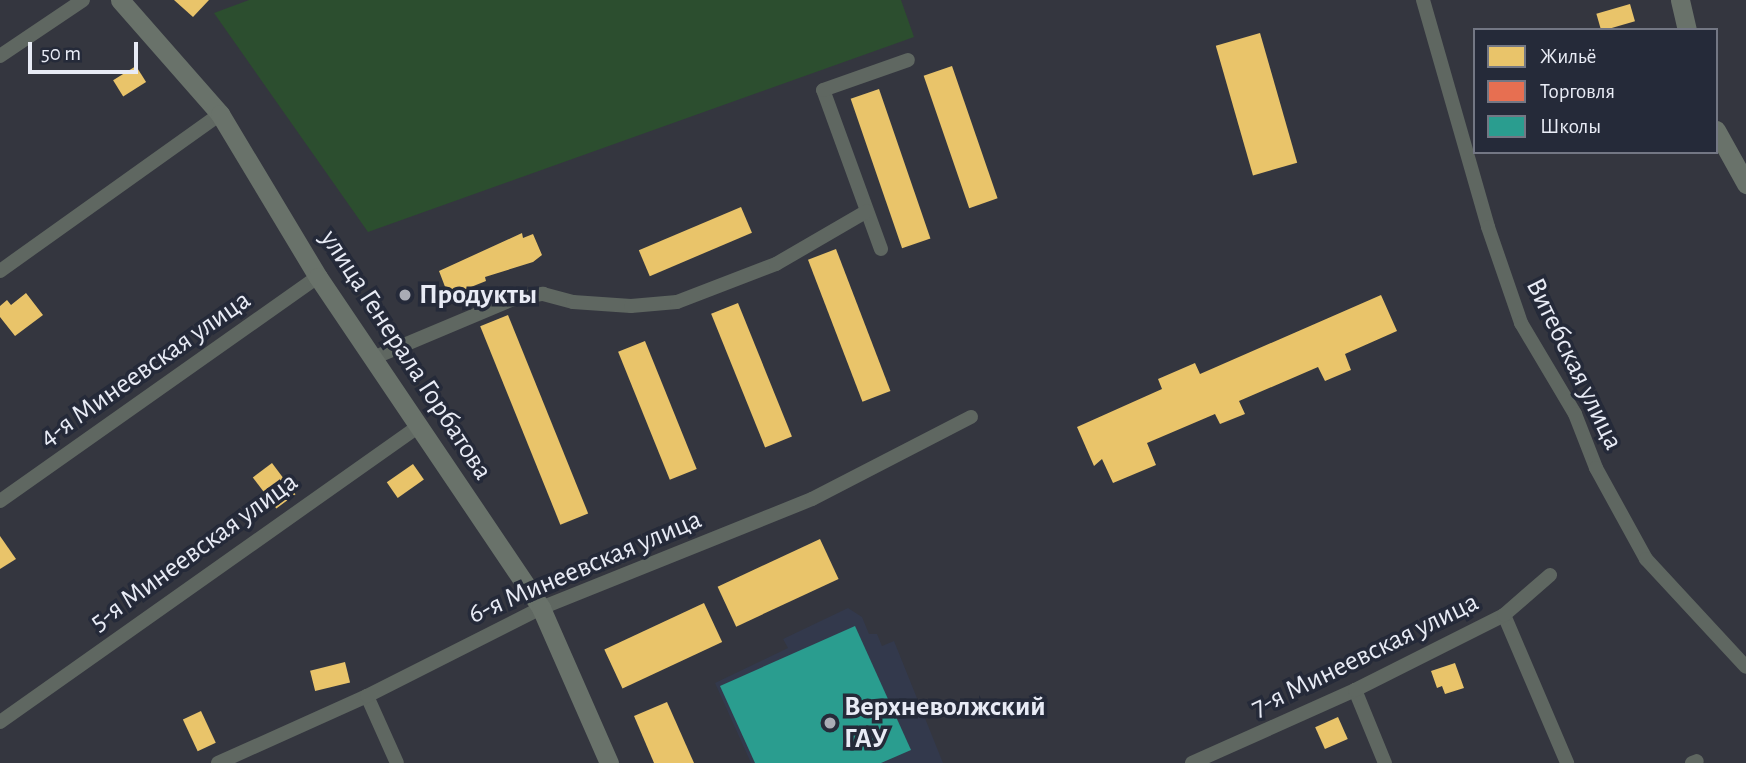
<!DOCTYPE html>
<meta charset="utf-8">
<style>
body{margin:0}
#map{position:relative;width:1746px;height:763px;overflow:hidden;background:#34363f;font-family:"Alegreya Sans",sans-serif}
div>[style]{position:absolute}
.built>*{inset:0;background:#33394c}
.green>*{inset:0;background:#2c4e2f}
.homes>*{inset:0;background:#e9c46a;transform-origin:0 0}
.shops>*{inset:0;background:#e76f51;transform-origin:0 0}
.schools>*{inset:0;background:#2a9d8f}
.street>*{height:14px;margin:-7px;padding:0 7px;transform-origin:7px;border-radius:7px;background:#5f6761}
.secondary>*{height:19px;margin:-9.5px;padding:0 9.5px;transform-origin:9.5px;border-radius:9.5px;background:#69726a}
.dots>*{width:19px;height:19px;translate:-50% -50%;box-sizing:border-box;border:4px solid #252a39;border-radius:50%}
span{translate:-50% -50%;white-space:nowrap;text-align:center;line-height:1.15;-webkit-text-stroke:7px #252a39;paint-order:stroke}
.poi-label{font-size:28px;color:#e8ebf5;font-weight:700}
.left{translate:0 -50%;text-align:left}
.street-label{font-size:28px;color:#e8ebf5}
.legend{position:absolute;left:1473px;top:28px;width:245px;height:126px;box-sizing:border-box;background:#252a39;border:2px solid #737784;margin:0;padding:9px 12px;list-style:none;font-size:21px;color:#e8ebf5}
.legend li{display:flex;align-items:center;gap:14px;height:35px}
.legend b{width:35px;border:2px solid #737784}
.scale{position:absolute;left:28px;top:42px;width:110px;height:32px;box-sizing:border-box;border:4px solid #e8ebf5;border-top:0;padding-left:9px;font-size:21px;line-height:24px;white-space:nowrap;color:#e8ebf5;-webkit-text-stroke:5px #252a39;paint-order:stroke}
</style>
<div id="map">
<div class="built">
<div style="clip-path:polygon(848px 608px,862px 617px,869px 634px,877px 634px,882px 646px,894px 641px,943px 763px,751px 763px,715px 683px,788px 648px,783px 639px)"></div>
</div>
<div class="green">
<div style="clip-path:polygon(249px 0,901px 0,914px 37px,368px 232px,214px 13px)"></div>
</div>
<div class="homes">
<div style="clip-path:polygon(174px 0,209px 0,193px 17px)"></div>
<div style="left:1630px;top:4px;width:18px;height:35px;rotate:74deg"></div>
<div style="left:1260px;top:33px;width:135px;height:46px;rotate:74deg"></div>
<div style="left:136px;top:66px;width:19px;height:27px;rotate:58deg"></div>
<div style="left:952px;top:66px;width:140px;height:30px;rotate:71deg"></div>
<div style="left:879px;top:89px;width:158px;height:30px;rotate:71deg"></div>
<div style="left:741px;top:207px;width:28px;height:111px;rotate:67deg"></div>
<div style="clip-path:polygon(522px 233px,523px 238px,533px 234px,542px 255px,533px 262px,485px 277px,486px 281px,461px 291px,459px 287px,447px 292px,439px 271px)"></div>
<div style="left:836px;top:249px;width:152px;height:30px;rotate:69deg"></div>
<div style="clip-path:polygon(26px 293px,43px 315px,15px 336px,0 317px,0 306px,7px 300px,11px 305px)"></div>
<div style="clip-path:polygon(1381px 295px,1397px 331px,1345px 354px,1351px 370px,1325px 381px,1318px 367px,1239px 401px,1245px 414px,1220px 424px,1215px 414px,1147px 443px,1156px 465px,1113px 483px,1102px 459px,1094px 466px,1077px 427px,1162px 389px,1158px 379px,1195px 363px,1200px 374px)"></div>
<div style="left:738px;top:303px;width:144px;height:29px;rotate:68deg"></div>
<div style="left:508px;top:315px;width:214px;height:30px;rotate:68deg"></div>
<div style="left:645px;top:341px;width:138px;height:29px;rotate:68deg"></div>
<div style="left:272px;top:463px;width:39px;height:24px;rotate:53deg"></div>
<div style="left:413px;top:464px;width:19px;height:32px;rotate:55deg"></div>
<div style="clip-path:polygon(0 536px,16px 559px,0 569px)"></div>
<div style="left:820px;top:539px;width:44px;height:113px;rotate:65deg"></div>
<div style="left:704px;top:603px;width:43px;height:110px;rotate:65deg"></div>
<div style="left:345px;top:662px;width:21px;height:36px;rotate:76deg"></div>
<div style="clip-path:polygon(1455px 663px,1464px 688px,1445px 694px,1442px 686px,1437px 688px,1431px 671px)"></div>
<div style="clip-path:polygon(667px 702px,694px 763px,654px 763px,634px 716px)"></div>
<div style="left:201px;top:711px;width:35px;height:20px;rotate:65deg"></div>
<div style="left:1338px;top:717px;width:24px;height:25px;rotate:66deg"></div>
</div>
<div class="shops">
<div style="left:406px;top:287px;width:13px;height:9px;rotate:67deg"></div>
</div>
<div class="schools">
<div style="clip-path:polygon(855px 626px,911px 750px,881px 763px,755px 763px,720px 686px)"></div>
</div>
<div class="street">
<div style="left:1423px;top:0;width:236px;rotate:74deg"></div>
<div style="left:1488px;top:227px;width:102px;rotate:71deg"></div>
<div style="left:1521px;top:323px;width:106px;rotate:59.3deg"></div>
<div style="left:1575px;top:414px;width:58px;rotate:68.7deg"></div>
<div style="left:1596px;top:468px;width:104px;rotate:61.2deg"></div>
<div style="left:1646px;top:559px;width:147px;rotate:47.2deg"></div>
<div style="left:0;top:56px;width:100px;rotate:-34deg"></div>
<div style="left:881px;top:249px;width:169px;rotate:-110deg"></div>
<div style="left:823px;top:90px;width:90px;rotate:-19.4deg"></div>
<div style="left:0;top:271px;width:270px;rotate:-35.5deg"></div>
<div style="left:373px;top:358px;width:150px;rotate:-22.8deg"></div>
<div style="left:511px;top:300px;width:33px;rotate:-11deg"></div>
<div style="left:543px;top:294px;width:31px;rotate:15deg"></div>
<div style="left:573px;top:302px;width:58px;rotate:3.9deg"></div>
<div style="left:631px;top:306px;width:46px;rotate:-5deg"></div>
<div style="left:677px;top:302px;width:106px;rotate:-21deg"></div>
<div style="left:776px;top:264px;width:105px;rotate:-30.2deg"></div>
<div style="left:0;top:501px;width:389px;rotate:-35.2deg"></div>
<div style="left:1504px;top:615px;width:161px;rotate:66.9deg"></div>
<div style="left:1355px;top:690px;width:79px;rotate:67.7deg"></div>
<div style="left:367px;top:696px;width:73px;rotate:65.9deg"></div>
<div style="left:0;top:722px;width:513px;rotate:-35.24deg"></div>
<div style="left:218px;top:763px;width:163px;rotate:-24.2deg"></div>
<div style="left:367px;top:696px;width:195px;rotate:-26.8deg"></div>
<div style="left:541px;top:608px;width:292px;rotate:-21.9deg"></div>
<div style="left:812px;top:499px;width:179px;rotate:-27.3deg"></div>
<div style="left:1192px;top:763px;width:179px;rotate:-24.1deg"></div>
<div style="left:1355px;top:690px;width:167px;rotate:-26.7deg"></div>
<div style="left:1504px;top:615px;width:61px;rotate:-41deg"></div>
<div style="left:1692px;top:763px;width:5px;rotate:-22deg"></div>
</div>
<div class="secondary">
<div style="left:120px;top:0;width:152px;rotate:48.7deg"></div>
<div style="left:220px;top:114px;width:190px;rotate:59deg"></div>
<div style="left:318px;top:277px;width:399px;rotate:56deg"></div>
<div style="left:541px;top:608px;width:169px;rotate:66.3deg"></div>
<div style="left:1680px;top:0;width:31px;rotate:77deg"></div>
<div style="left:1716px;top:130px;width:62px;rotate:60.9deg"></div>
</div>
<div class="dots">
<div style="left:405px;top:295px;background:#a9acb5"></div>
<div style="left:830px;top:723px;background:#a9acb5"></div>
</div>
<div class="poi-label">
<span class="left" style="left:419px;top:295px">Продукты</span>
<span class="left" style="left:844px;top:723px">Верхневолжский<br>ГАУ</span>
</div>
<div class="street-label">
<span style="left:406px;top:355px;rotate:57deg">улица Генерала Горбатова</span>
<span style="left:1574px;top:364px;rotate:64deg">Витебская улица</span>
<span style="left:145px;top:369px;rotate:-35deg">4-я Минеевская улица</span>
<span style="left:194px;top:552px;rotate:-36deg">5-я Минеевская улица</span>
<span style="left:585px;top:567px;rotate:-23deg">6-я Минеевская улица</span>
<span style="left:1365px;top:655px;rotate:-26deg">7-я Минеевская улица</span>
</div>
<ul class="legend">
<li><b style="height:19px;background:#e9c46a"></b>Жильё</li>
<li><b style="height:19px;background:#e76f51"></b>Торговля</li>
<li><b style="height:19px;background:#2a9d8f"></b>Школы</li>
</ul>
<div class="scale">50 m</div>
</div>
